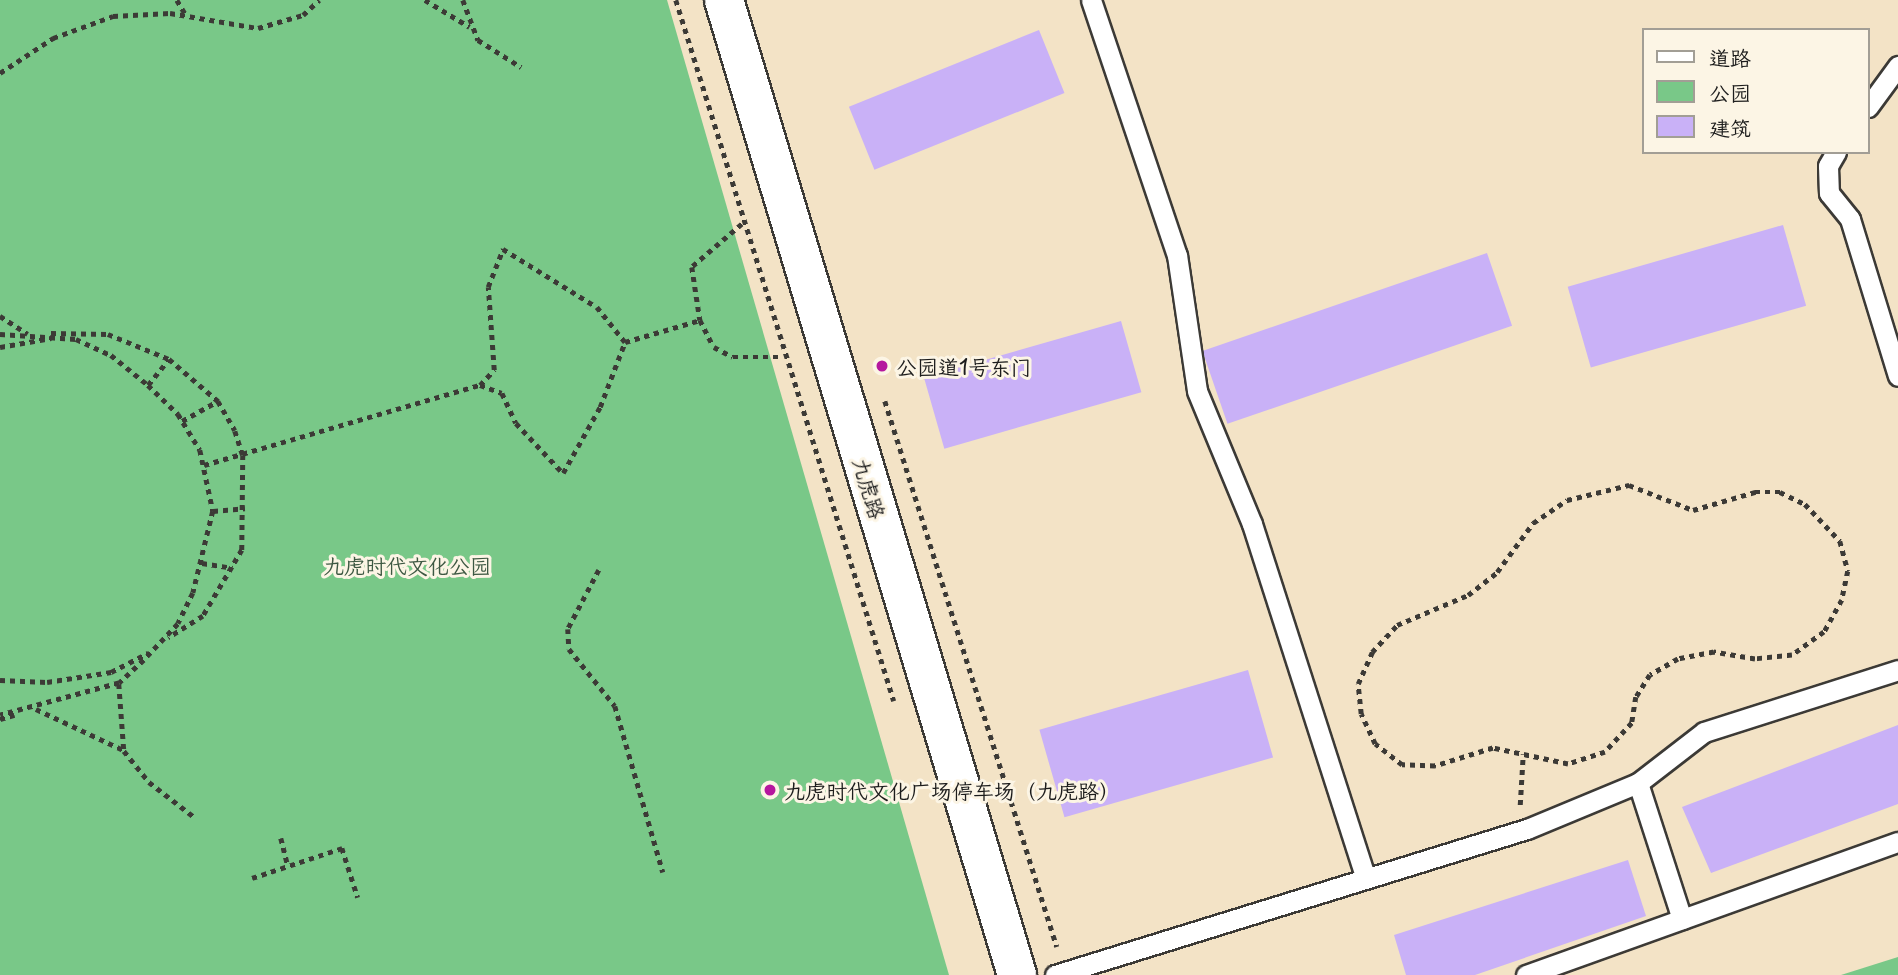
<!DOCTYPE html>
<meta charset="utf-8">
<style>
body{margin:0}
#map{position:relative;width:1898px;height:975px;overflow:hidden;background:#f3e3c6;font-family:"Playpen Sans","LXGW WenKai TC",sans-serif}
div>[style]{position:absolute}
.green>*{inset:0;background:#79c888}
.building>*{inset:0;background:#c9b1f7;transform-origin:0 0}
.path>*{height:4.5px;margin-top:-2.25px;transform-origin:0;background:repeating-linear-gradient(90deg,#3c3a36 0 5px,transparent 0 10px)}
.roads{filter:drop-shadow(2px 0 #3c3a36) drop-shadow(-2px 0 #3c3a36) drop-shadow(0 2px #3c3a36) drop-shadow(0 -2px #3c3a36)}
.service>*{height:19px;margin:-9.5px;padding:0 9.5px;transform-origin:9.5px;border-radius:9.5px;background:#fff}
.tertiary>*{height:38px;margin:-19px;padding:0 19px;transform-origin:19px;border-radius:19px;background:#fff}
.dots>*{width:19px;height:19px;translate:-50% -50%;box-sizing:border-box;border:4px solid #fcf5e5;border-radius:50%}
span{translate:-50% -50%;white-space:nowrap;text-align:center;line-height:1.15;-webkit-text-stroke:6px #fcf5e5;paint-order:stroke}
.poi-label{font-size:21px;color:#1c1c1c}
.left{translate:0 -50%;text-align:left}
.street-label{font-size:21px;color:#1c1c1c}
.park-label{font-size:21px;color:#3d5842}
.legend{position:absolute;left:1642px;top:28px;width:228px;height:126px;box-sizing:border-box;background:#fcf5e5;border:2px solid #a29e95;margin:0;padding:9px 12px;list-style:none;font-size:21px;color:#1c1c1c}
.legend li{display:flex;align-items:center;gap:14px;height:35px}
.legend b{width:35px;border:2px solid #a29e95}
</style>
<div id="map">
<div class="green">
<div style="clip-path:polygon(0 0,667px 0,949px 975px,0 975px)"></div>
<div style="clip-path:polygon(1898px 957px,1898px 975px,1841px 975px)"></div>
</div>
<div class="building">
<div style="left:1039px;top:30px;width:68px;height:205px;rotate:68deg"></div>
<div style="left:1783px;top:225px;width:84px;height:224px;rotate:74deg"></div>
<div style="left:1487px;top:253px;width:77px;height:301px;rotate:71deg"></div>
<div style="left:1121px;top:321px;width:74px;height:205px;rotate:74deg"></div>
<div style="left:1248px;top:670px;width:91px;height:217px;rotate:74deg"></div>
<div style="clip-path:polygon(1898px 725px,1898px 804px,1711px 873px,1682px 807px)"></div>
<div style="clip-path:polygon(1628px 860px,1646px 916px,1475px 975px,1406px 975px,1394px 935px)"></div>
</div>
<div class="path">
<div style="left:177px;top:0;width:17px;rotate:59deg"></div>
<div style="left:425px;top:0;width:52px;rotate:31deg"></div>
<div style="left:463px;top:0;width:43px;rotate:69.4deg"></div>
<div style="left:478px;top:40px;width:51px;rotate:32.1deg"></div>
<div style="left:676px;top:0;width:734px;rotate:72.73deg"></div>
<div style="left:0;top:73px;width:64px;rotate:-33.4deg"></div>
<div style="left:53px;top:38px;width:64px;rotate:-20.1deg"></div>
<div style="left:113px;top:16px;width:57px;rotate:-3deg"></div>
<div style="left:170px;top:13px;width:89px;rotate:9.7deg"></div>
<div style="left:258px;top:28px;width:47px;rotate:-16.1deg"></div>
<div style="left:303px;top:15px;width:22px;rotate:-43deg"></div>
<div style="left:742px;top:224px;width:66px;rotate:139.3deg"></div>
<div style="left:692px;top:267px;width:54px;rotate:81.4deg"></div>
<div style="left:700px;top:320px;width:30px;rotate:63deg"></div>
<div style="left:714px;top:347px;width:21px;rotate:28deg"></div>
<div style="left:733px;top:357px;width:50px"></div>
<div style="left:0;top:316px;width:33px;rotate:33deg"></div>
<div style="left:51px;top:333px;width:57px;rotate:1deg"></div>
<div style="left:108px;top:334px;width:66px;rotate:22.3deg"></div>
<div style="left:169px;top:359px;width:65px;rotate:40.6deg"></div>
<div style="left:218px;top:401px;width:34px;rotate:60deg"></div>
<div style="left:235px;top:431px;width:25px;rotate:72deg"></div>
<div style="left:243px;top:455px;width:95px;rotate:90.6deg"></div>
<div style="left:242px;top:550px;width:77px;rotate:120.6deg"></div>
<div style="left:203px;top:616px;width:41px;rotate:147.8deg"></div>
<div style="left:0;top:334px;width:76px;rotate:3.8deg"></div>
<div style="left:76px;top:339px;width:38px;rotate:25deg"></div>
<div style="left:111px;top:355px;width:48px;rotate:39deg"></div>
<div style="left:148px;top:385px;width:42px;rotate:44deg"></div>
<div style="left:178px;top:414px;width:42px;rotate:58.6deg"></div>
<div style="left:200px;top:450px;width:62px;rotate:78deg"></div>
<div style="left:213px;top:511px;width:84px;rotate:103.7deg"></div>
<div style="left:193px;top:593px;width:34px;rotate:116deg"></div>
<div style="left:178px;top:624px;width:50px;rotate:133.4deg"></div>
<div style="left:144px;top:660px;width:34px;rotate:137deg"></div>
<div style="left:119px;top:683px;width:123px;rotate:164.9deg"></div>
<div style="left:0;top:347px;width:52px;rotate:-10deg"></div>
<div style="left:148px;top:385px;width:33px;rotate:-51deg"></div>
<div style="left:480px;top:385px;width:23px;rotate:20deg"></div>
<div style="left:502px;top:393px;width:33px;rotate:65deg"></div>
<div style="left:516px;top:423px;width:69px;rotate:46.8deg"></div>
<div style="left:563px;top:473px;width:76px;rotate:-60.7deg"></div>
<div style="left:600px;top:407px;width:70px;rotate:-69deg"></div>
<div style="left:625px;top:342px;width:78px;rotate:-16.3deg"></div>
<div style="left:885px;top:401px;width:572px;rotate:72.51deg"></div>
<div style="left:182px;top:421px;width:41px;rotate:-29.1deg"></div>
<div style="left:204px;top:465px;width:287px;rotate:-16.2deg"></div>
<div style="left:480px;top:385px;width:21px;rotate:-47deg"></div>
<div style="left:494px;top:370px;width:83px;rotate:-94.1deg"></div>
<div style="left:488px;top:287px;width:41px;rotate:-68.5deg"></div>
<div style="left:503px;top:249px;width:110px;rotate:31.7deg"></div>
<div style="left:597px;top:307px;width:45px;rotate:51.3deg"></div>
<div style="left:1629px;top:485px;width:69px;rotate:21.3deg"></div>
<div style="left:1693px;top:510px;width:65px;rotate:-16.2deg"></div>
<div style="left:1755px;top:492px;width:25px"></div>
<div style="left:1780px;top:492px;width:28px;rotate:26deg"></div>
<div style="left:1805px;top:504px;width:51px;rotate:46.6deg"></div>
<div style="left:1840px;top:541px;width:31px;rotate:75deg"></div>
<div style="left:1848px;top:571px;width:30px;rotate:102deg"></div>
<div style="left:1842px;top:600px;width:37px;rotate:119deg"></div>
<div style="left:1824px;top:632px;width:39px;rotate:144deg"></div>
<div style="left:1792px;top:655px;width:37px;rotate:174deg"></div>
<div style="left:1755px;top:659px;width:42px;rotate:-170.3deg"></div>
<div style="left:1714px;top:652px;width:37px;rotate:169deg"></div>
<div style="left:1678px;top:659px;width:32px;rotate:150deg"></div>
<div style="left:1650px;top:675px;width:26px;rotate:122deg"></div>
<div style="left:1636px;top:697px;width:26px;rotate:99deg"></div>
<div style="left:1632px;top:723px;width:40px;rotate:133deg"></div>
<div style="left:1605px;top:752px;width:39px;rotate:162deg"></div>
<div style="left:1568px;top:764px;width:77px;rotate:-168deg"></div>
<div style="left:1493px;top:748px;width:61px;rotate:162.8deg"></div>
<div style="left:1435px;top:766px;width:33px;rotate:-178deg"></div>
<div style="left:1402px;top:765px;width:34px;rotate:-142deg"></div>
<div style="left:1375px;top:744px;width:33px;rotate:-115deg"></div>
<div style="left:1361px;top:714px;width:30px;rotate:-96deg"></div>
<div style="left:1358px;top:684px;width:35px;rotate:-66deg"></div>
<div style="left:1372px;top:652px;width:37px;rotate:-47deg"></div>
<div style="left:1397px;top:625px;width:77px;rotate:-22.9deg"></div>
<div style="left:1468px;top:595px;width:37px;rotate:-38deg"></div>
<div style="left:1497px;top:572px;width:61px;rotate:-53.7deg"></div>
<div style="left:1533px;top:523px;width:41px;rotate:-34.1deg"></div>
<div style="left:1567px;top:500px;width:64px;rotate:-13.6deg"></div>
<div style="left:213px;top:511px;width:32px;rotate:-5deg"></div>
<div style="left:202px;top:563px;width:31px;rotate:9deg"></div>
<div style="left:599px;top:570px;width:67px;rotate:117.7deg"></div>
<div style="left:568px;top:629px;width:20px;rotate:87deg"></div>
<div style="left:569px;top:649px;width:73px;rotate:51.1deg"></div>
<div style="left:615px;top:706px;width:173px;rotate:73.9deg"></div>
<div style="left:0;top:680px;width:47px;rotate:2.4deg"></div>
<div style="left:47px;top:682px;width:65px;rotate:-8.9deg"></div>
<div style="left:111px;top:672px;width:42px;rotate:-27.2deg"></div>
<div style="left:119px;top:684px;width:67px;rotate:85.7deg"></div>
<div style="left:124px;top:751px;width:40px;rotate:51deg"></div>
<div style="left:149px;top:782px;width:56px;rotate:37.7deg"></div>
<div style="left:36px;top:709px;width:96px;rotate:25.2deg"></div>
<div style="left:0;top:719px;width:15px;rotate:-16deg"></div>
<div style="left:1520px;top:805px;width:51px;rotate:-86.6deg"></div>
<div style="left:281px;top:838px;width:29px;rotate:76deg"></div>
<div style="left:252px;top:878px;width:95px;rotate:-18.4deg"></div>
<div style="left:342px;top:848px;width:52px;rotate:72.3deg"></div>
</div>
<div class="roads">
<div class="service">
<div style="left:1091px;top:0;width:269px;rotate:71.4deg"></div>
<div style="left:1177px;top:255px;width:137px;rotate:81.6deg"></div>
<div style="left:1197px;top:391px;width:144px;rotate:67.5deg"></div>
<div style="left:1252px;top:524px;width:370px;rotate:72.2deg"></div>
<div style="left:1868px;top:107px;width:51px;rotate:-53.8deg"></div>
<div style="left:1836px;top:152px;width:16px;rotate:120deg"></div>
<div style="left:1828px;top:166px;width:27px;rotate:88deg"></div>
<div style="left:1829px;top:193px;width:33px;rotate:51deg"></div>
<div style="left:1850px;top:219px;width:164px;rotate:73deg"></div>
<div style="left:1638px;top:783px;width:143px;rotate:72.1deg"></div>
<div style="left:1055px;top:975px;width:494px;rotate:-17.2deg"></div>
<div style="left:1527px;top:829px;width:120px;rotate:-22.5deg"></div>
<div style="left:1638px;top:783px;width:83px;rotate:-37.7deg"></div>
<div style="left:1704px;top:732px;width:204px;rotate:-17.7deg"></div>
<div style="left:1526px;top:975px;width:395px;rotate:-19.7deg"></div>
</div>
<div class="tertiary">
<div style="left:724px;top:0;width:1018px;rotate:73.27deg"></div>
</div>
</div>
<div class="dots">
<div style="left:882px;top:366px;background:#b5179e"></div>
<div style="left:770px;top:790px;background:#b5179e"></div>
</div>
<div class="poi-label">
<span class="left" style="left:896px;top:366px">公园道1号东门</span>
<span class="left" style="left:784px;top:790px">九虎时代文化广场停车场（九虎路）</span>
</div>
<div class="street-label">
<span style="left:870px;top:488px;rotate:73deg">九虎路</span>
</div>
<div class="park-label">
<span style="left:407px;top:565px">九虎时代文化公园</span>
</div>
<ul class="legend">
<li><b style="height:9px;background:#fff"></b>道路</li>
<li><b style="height:19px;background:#79c888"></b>公园</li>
<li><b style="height:19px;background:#c9b1f7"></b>建筑</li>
</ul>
</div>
